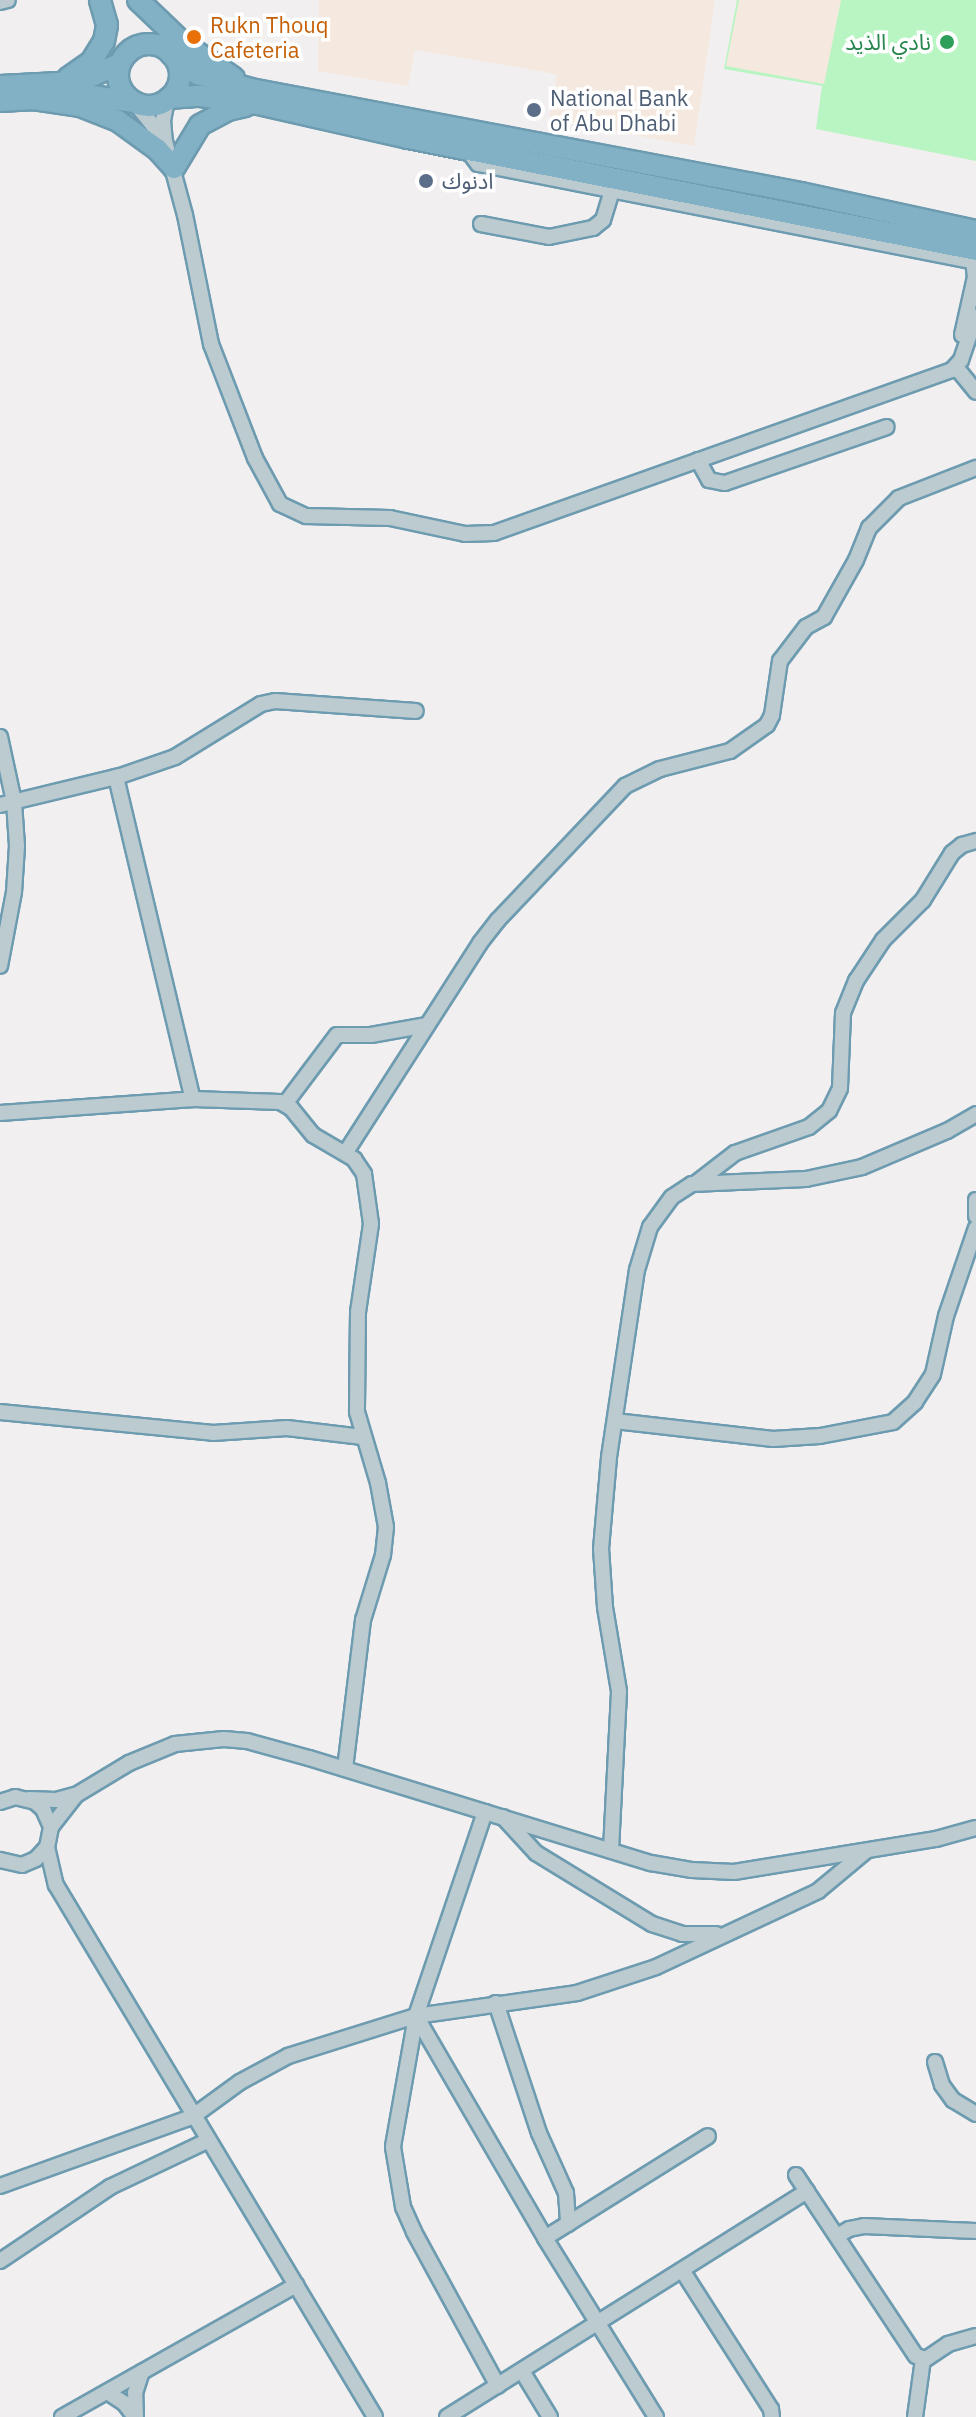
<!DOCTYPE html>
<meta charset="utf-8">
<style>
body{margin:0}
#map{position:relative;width:976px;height:2417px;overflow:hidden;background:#f2eff0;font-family:"IBM Plex Sans","Noto Sans Arabic",sans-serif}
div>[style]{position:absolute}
.green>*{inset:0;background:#b9f4c3}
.sand>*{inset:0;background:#f5e9df}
.roads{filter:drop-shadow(2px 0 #6d9bb0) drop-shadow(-2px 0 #6d9bb0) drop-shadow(0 2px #6d9bb0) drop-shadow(0 -2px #6d9bb0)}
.minor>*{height:14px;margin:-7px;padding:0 7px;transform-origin:7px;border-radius:7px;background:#bbcbd0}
.highway>*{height:20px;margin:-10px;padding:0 10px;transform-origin:10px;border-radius:10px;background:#82b0c4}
.highway>.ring{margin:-10px;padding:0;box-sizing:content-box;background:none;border:20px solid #82b0c4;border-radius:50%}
.dots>*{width:22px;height:22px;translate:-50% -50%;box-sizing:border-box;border:4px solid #fff;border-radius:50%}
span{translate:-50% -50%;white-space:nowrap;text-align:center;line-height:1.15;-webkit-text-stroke:7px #fff;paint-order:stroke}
.food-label{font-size:22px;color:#c56008}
.left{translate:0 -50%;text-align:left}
.leisure-label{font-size:22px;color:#27864d}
.right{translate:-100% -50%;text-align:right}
.service-label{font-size:22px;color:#4e5e75}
</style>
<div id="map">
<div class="green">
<div style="clip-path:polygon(737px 0,976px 0,976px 161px,816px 129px,822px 86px,724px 69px)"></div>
</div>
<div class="sand">
<div style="clip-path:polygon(319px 0,715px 0,694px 146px,549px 119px,557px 75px,545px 72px,415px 50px,408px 86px,318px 71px)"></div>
<div style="clip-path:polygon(739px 0,841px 0,824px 84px,726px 66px)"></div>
</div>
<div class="roads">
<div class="minor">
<div style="left:0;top:2px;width:8px;rotate:-14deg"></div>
<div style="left:167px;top:100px;width:20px;rotate:101deg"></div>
<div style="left:163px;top:120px;width:21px;rotate:85deg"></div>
<div style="left:165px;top:141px;width:77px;rotate:74.9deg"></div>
<div style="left:185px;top:215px;width:132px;rotate:78.6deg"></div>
<div style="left:211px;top:344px;width:122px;rotate:68.9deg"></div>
<div style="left:255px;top:458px;width:52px;rotate:61.5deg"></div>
<div style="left:280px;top:504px;width:29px;rotate:25deg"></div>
<div style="left:306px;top:516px;width:84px;rotate:1.4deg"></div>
<div style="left:390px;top:518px;width:77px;rotate:12deg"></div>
<div style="left:465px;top:534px;width:29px;rotate:-2deg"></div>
<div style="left:494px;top:533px;width:486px;rotate:-19.6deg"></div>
<div style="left:952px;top:370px;width:13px;rotate:-48deg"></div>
<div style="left:961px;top:360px;width:46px;rotate:-71.2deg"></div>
<div style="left:135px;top:103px;width:45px;rotate:51.3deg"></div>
<div style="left:466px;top:148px;width:20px;rotate:53deg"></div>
<div style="left:478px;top:164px;width:508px;rotate:11.13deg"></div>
<div style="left:481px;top:224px;width:69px;rotate:10.8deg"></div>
<div style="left:549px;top:237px;width:45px;rotate:-11.6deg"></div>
<div style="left:593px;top:228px;width:13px;rotate:-39deg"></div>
<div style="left:603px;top:220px;width:31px;rotate:-73deg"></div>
<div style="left:962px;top:335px;width:59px;rotate:-77.4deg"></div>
<div style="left:975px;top:277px;width:16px;rotate:-97deg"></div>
<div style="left:956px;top:367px;width:32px;rotate:51deg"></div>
<div style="left:698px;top:460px;width:23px;rotate:61deg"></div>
<div style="left:709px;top:480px;width:16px;rotate:11deg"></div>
<div style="left:725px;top:483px;width:171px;rotate:-19.1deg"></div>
<div style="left:0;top:737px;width:66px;rotate:77.8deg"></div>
<div style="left:14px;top:802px;width:44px;rotate:86.1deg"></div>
<div style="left:17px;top:846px;width:46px;rotate:93.7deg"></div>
<div style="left:14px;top:892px;width:75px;rotate:100.7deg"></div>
<div style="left:116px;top:777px;width:331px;rotate:76.6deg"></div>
<div style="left:0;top:805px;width:123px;rotate:-13.6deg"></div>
<div style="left:120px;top:776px;width:58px;rotate:-19.1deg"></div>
<div style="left:175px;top:757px;width:101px;rotate:-31.6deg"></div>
<div style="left:261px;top:704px;width:14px;rotate:-12deg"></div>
<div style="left:275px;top:701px;width:141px;rotate:4.1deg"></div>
<div style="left:285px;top:1104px;width:86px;rotate:-53deg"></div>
<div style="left:337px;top:1035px;width:34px"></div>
<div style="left:371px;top:1035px;width:57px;rotate:-10.1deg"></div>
<div style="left:0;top:1113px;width:194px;rotate:-4.1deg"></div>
<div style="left:193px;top:1099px;width:87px;rotate:2deg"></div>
<div style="left:280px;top:1102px;width:13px;rotate:29deg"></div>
<div style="left:291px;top:1108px;width:35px;rotate:51deg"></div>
<div style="left:313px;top:1135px;width:48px;rotate:30.3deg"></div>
<div style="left:354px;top:1159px;width:18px;rotate:56deg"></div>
<div style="left:364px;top:1174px;width:50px;rotate:82deg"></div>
<div style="left:371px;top:1224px;width:89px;rotate:98.4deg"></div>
<div style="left:358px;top:1312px;width:100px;rotate:90.6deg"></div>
<div style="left:357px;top:1412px;width:74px;rotate:73.5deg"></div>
<div style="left:378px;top:1483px;width:45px;rotate:79.7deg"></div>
<div style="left:386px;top:1527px;width:28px;rotate:96deg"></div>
<div style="left:383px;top:1555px;width:68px;rotate:107.1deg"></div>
<div style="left:363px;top:1620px;width:150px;rotate:96.9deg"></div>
<div style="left:346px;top:1152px;width:248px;rotate:-57.3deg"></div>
<div style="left:480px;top:943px;width:29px;rotate:-52deg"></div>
<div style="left:498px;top:920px;width:185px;rotate:-46.5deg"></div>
<div style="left:625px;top:786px;width:39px;rotate:-26deg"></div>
<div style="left:660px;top:769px;width:72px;rotate:-14.4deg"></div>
<div style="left:730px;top:751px;width:45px;rotate:-35.1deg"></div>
<div style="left:767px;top:725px;width:11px;rotate:-63deg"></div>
<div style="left:772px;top:715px;width:55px;rotate:-81.6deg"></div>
<div style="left:780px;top:661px;width:43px;rotate:-52.6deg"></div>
<div style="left:806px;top:627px;width:21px;rotate:-29deg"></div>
<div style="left:824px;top:617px;width:65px;rotate:-60.7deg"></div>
<div style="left:856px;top:560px;width:35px;rotate:-68deg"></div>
<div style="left:869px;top:528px;width:42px;rotate:-45deg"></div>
<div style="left:899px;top:498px;width:83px;rotate:-21.3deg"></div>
<div style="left:696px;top:1183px;width:49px;rotate:-37.6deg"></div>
<div style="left:735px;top:1153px;width:78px;rotate:-19.4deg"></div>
<div style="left:809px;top:1127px;width:26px;rotate:-39deg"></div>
<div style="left:829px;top:1111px;width:25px;rotate:-64deg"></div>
<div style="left:840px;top:1088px;width:75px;rotate:-87.7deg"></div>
<div style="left:843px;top:1013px;width:35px;rotate:-68deg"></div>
<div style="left:856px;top:981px;width:49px;rotate:-56.6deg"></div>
<div style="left:883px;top:940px;width:57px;rotate:-45deg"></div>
<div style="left:923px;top:900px;width:55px;rotate:-58.3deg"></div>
<div style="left:952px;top:853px;width:13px;rotate:-39deg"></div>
<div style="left:962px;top:845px;width:15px;rotate:-16deg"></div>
<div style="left:976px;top:1200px;width:16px;rotate:90deg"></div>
<div style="left:0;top:1412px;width:214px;rotate:5.6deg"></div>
<div style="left:213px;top:1433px;width:74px;rotate:-3.9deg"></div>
<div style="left:287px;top:1428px;width:76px;rotate:6.8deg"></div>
<div style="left:615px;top:1421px;width:159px;rotate:6.5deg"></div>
<div style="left:773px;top:1439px;width:47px;rotate:-3.7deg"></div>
<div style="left:820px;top:1436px;width:74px;rotate:-10.9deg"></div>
<div style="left:893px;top:1422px;width:30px;rotate:-42deg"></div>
<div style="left:915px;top:1402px;width:33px;rotate:-57deg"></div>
<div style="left:933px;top:1374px;width:59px;rotate:-77.4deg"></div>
<div style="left:946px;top:1316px;width:93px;rotate:-71.2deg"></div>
<div style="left:29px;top:1799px;width:27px;rotate:2deg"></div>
<div style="left:56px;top:1800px;width:20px;rotate:-15deg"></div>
<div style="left:0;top:1802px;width:16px;rotate:-18deg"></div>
<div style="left:15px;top:1797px;width:21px;rotate:14deg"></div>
<div style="left:35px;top:1802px;width:11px;rotate:41deg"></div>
<div style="left:43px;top:1809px;width:20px;rotate:66deg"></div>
<div style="left:51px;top:1827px;width:20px;rotate:101deg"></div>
<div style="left:47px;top:1847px;width:16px;rotate:133deg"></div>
<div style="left:36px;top:1859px;width:15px;rotate:157deg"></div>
<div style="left:22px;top:1865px;width:23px;rotate:-167deg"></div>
<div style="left:485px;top:1812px;width:215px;rotate:108.7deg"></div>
<div style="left:416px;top:2016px;width:133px;rotate:100deg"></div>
<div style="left:393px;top:2147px;width:61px;rotate:80.5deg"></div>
<div style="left:403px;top:2207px;width:27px;rotate:66deg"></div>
<div style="left:414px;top:2232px;width:175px;rotate:61.4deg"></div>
<div style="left:503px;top:1817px;width:49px;rotate:47.5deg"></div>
<div style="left:536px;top:1853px;width:136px;rotate:31.5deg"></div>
<div style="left:652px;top:1924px;width:32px;rotate:18deg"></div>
<div style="left:682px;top:1934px;width:34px"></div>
<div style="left:51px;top:1827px;width:41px;rotate:-52deg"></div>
<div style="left:76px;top:1795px;width:62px;rotate:-31.1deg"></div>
<div style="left:129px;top:1763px;width:50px;rotate:-22.4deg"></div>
<div style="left:175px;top:1744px;width:49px;rotate:-5.8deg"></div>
<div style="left:224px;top:1739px;width:23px;rotate:5deg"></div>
<div style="left:247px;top:1741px;width:64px;rotate:15.3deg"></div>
<div style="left:309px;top:1758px;width:358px;rotate:17.1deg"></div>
<div style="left:651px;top:1863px;width:42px;rotate:9.7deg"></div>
<div style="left:692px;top:1870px;width:42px;rotate:2.7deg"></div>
<div style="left:734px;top:1872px;width:205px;rotate:-9.3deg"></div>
<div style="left:936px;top:1839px;width:41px;rotate:-15.4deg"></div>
<div style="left:47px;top:1847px;width:39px;rotate:77deg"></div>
<div style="left:56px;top:1885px;width:620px;rotate:59.05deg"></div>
<div style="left:611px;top:1850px;width:159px;rotate:-87.1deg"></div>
<div style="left:619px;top:1691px;width:85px;rotate:-99.5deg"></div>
<div style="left:605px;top:1607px;width:58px;rotate:-93.9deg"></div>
<div style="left:601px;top:1549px;width:92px;rotate:-85deg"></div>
<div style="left:609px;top:1457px;width:189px;rotate:-81.5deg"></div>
<div style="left:637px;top:1270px;width:45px;rotate:-73.2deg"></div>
<div style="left:650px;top:1227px;width:37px;rotate:-54deg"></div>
<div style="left:672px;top:1197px;width:24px;rotate:-33deg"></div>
<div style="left:692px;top:1184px;width:114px;rotate:-2.5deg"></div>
<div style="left:806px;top:1179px;width:57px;rotate:-12.1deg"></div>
<div style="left:862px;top:1167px;width:92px;rotate:-23deg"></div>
<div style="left:947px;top:1131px;width:34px;rotate:-30deg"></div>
<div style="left:496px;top:2003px;width:137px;rotate:71.7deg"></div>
<div style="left:539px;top:2133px;width:66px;rotate:65.8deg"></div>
<div style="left:566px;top:2193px;width:31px;rotate:86deg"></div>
<div style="left:416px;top:2016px;width:257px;rotate:59.8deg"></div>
<div style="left:545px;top:2238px;width:211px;rotate:58.2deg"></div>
<div style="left:935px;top:2062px;width:24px;rotate:73deg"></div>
<div style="left:942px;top:2085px;width:19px;rotate:54deg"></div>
<div style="left:953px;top:2100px;width:27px;rotate:31deg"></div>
<div style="left:796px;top:2175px;width:217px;rotate:56.5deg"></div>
<div style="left:916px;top:2356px;width:10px;rotate:17deg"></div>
<div style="left:926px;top:2359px;width:27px;rotate:-34deg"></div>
<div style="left:948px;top:2344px;width:29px;rotate:-16deg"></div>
<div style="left:0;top:2186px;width:204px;rotate:-19.8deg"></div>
<div style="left:192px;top:2117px;width:59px;rotate:-36.1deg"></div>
<div style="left:240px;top:2082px;width:55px;rotate:-28.4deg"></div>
<div style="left:288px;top:2056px;width:134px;rotate:-17.4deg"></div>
<div style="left:416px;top:2016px;width:163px;rotate:-8.1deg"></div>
<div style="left:577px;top:1993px;width:83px;rotate:-18.2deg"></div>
<div style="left:656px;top:1967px;width:179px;rotate:-25.1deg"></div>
<div style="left:818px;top:1891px;width:62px;rotate:-39.8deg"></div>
<div style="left:837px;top:2236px;width:14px;rotate:-30deg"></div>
<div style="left:849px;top:2229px;width:15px;rotate:-11deg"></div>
<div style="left:864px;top:2226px;width:112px;rotate:2.6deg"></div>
<div style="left:545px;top:2238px;width:192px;rotate:-32deg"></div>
<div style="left:0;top:2261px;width:133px;rotate:-33.9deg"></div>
<div style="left:110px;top:2187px;width:107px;rotate:-25.4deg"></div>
<div style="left:682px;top:2270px;width:165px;rotate:57.4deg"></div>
<div style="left:771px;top:2409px;width:8px;rotate:83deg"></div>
<div style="left:522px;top:2371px;width:54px;rotate:58.7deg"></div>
<div style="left:107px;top:2392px;width:20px;rotate:33deg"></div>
<div style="left:124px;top:2403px;width:18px;rotate:52deg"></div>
<div style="left:62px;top:2417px;width:269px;rotate:-29.4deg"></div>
<div style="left:136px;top:2417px;width:24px;rotate:-92deg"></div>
<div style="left:135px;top:2393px;width:22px;rotate:-72deg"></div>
<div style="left:447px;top:2417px;width:425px;rotate:-32.1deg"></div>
<div style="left:915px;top:2417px;width:59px;rotate:-82.1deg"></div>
</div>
<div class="highway">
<div style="left:138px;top:0;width:61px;rotate:43.7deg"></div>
<div style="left:182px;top:42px;width:63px;rotate:34.7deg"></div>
<div class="ring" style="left:118px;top:44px;width:42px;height:42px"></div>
<div style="left:171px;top:54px;width:34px;rotate:37deg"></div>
<div style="left:198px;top:74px;width:55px;rotate:15.8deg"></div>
<div style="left:251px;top:89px;width:560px;rotate:10.71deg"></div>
<div style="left:801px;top:193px;width:179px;rotate:12.3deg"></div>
<div style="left:68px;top:78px;width:28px;rotate:-35deg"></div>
<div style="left:91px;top:62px;width:25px;rotate:-58deg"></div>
<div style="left:104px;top:41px;width:16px;rotate:-79deg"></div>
<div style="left:107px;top:25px;width:26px;rotate:-106deg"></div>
<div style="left:0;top:86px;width:78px;rotate:-2.9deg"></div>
<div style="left:78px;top:82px;width:45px;rotate:-23.7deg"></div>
<div style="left:169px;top:98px;width:31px;rotate:-4deg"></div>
<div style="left:200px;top:96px;width:59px;rotate:7.9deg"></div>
<div style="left:258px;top:104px;width:154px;rotate:12.8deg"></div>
<div style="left:408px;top:138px;width:579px;rotate:11.15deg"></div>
<div style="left:33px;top:99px;width:48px;rotate:8.5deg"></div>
<div style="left:80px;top:106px;width:41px;rotate:21.5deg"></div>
<div style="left:118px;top:121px;width:48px;rotate:35.7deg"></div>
<div style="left:157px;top:149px;width:25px;rotate:48deg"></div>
<div style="left:174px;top:168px;width:50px;rotate:-58.8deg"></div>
<div style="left:200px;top:125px;width:32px;rotate:-28deg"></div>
<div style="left:228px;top:110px;width:18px;rotate:-13deg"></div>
<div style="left:0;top:101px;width:92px;rotate:-3.1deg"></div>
<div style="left:92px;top:96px;width:41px;rotate:8.3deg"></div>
</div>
</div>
<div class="dots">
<div style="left:194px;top:37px;background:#e8710a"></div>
<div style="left:947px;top:42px;background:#2e9e5b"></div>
<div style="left:534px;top:110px;background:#5c6f8a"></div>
<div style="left:426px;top:181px;background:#5c6f8a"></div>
</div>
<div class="food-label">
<span class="left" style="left:210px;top:37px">Rukn Thouq<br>Cafeteria</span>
</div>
<div class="leisure-label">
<span class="right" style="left:931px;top:42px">نادي الذيد</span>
</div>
<div class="service-label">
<span class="left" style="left:550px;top:110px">National Bank<br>of Abu Dhabi</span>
<span class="left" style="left:442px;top:181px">ادنوك</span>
</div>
</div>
